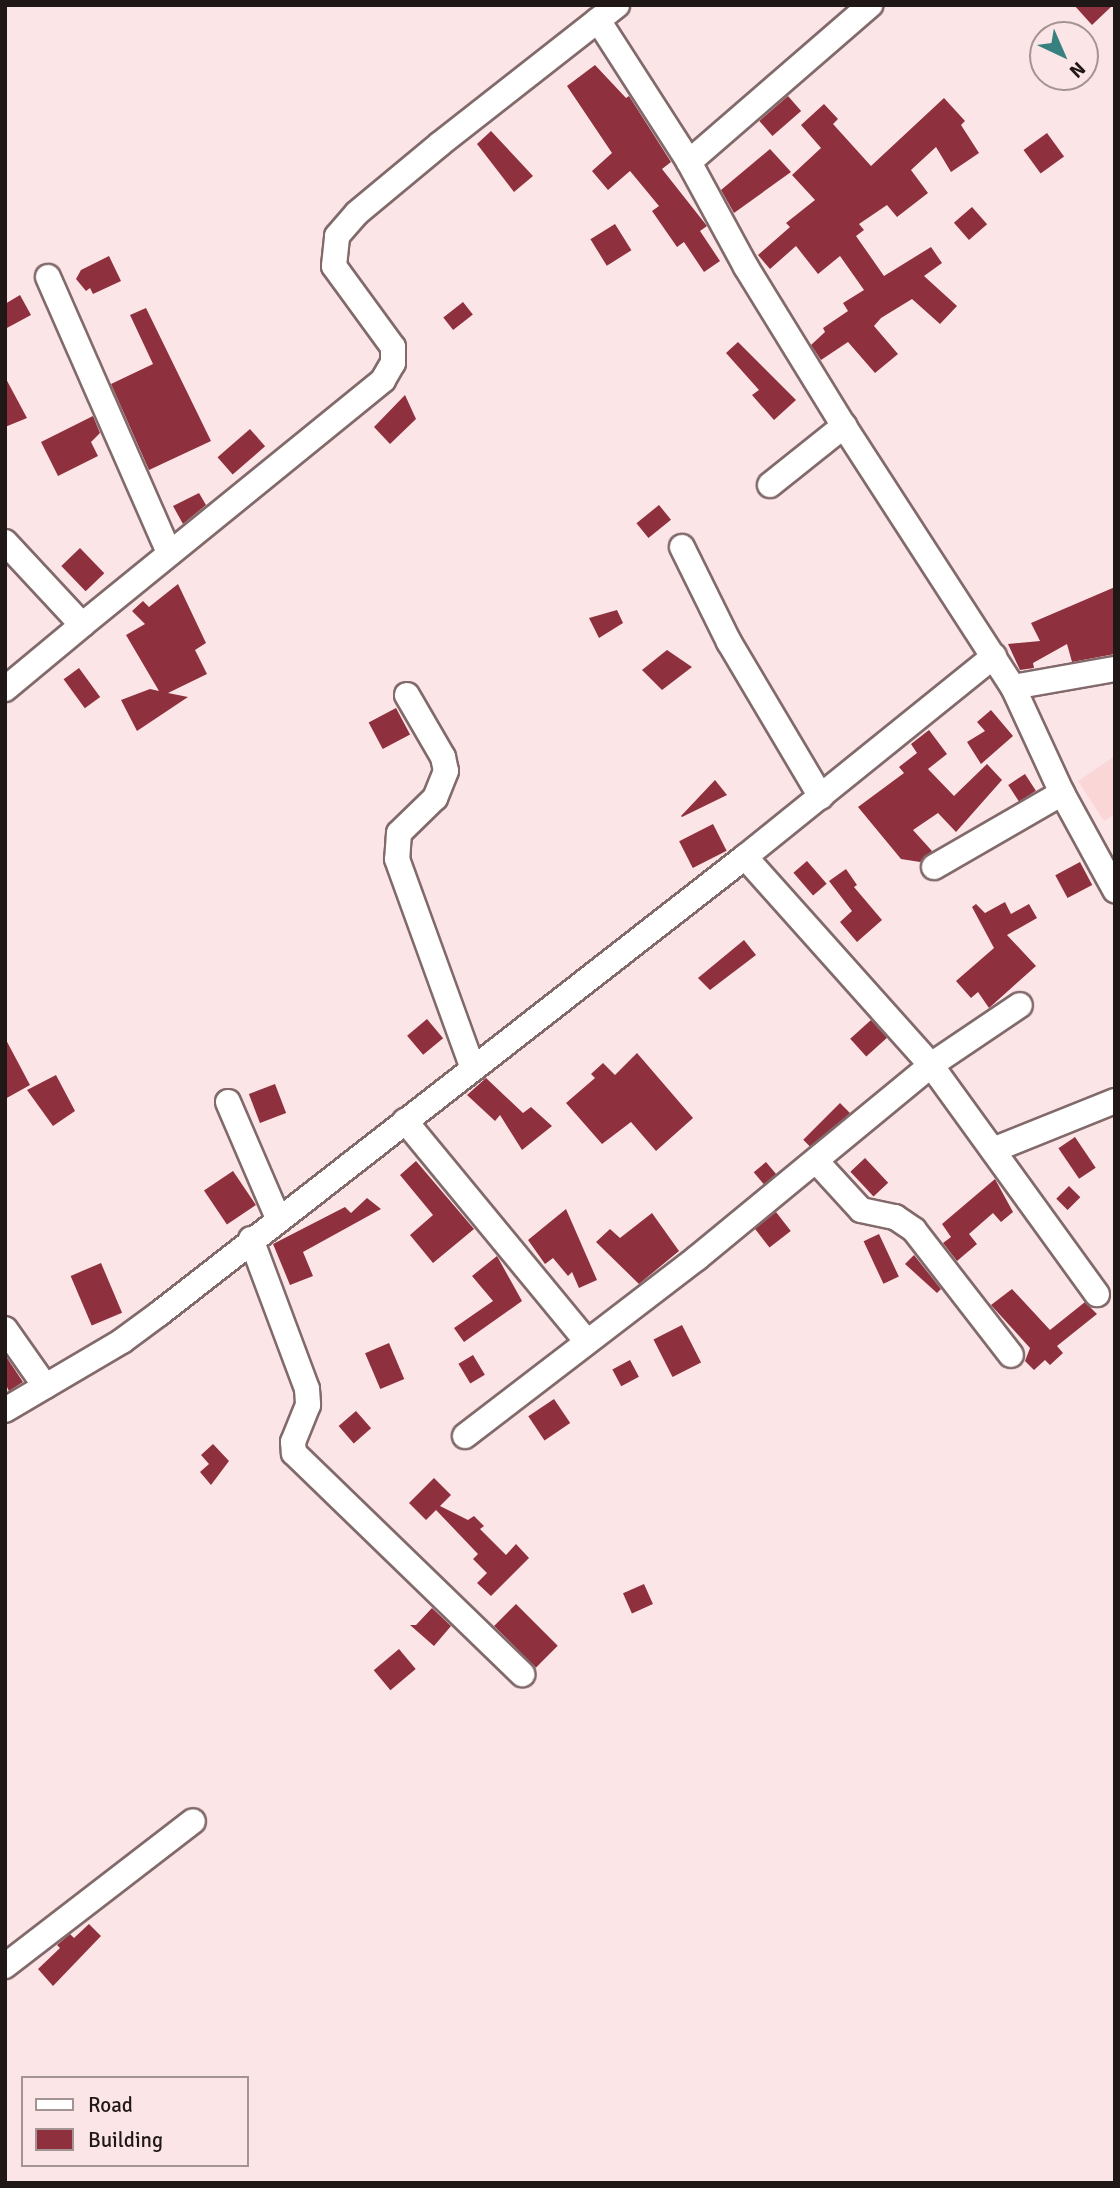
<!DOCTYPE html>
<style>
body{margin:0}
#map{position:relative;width:1120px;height:2188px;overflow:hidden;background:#fce5e6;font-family:Signika,sans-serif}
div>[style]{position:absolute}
.built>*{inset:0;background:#fbd6d7}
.building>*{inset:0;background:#8f303e;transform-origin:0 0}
.roads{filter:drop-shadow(2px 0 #826a6b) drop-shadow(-2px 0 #826a6b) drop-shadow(0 2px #826a6b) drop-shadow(0 -2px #826a6b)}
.street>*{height:24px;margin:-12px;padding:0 12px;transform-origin:12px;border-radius:12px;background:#fff}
span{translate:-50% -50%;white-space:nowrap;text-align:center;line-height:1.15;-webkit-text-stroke:7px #fce5e6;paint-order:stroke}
.frame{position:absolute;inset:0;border:7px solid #201717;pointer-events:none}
.legend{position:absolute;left:21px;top:2076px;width:228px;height:91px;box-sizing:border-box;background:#fce5e6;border:2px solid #a49393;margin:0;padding:9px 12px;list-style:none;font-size:21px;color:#201717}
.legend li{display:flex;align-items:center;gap:14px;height:35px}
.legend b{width:35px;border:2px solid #a49393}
.north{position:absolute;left:1029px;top:21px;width:70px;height:70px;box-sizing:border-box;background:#fce5e6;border:2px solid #a49393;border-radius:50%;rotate:136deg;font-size:19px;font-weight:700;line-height:28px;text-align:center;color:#201717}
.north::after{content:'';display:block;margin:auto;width:24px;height:32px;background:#388080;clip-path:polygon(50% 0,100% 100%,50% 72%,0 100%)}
</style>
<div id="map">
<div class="built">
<div style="clip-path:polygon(1115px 756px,1115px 814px,1104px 821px,1078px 781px)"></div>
</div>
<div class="building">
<div style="clip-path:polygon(1074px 5px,1113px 5px,1092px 25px)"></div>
<div style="clip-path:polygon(595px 65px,626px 98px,629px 96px,671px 162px,662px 169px,707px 226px,700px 231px,720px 261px,704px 272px,684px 242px,677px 247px,652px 211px,659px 206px,630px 171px,608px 190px,592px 171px,612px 153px,567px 86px)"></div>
<div style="left:788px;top:96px;width:20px;height:38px;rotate:49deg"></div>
<div style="clip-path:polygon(944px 98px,965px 121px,961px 125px,979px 153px,951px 172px,936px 147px,911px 170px,928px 193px,897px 217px,887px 205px,859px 224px,864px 230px,856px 236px,884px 276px,931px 247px,942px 263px,924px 276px,957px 306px,940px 324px,912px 299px,881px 318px,874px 326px,898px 354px,875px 373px,848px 342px,821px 360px,811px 345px,825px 332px,823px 328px,848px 311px,843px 303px,864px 290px,840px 256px,818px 274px,796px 246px,770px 269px,758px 255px,790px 227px,786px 223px,815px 200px,792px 175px,821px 148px,801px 125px,824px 104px,838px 119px,833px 124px,871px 166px)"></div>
<div style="clip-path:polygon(491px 131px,533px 176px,514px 192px,477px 144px)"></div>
<div style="left:1047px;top:133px;width:29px;height:29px;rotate:54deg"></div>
<div style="clip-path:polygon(770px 149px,791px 172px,734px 213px,721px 190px)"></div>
<div style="left:972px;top:207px;width:23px;height:24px;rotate:49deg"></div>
<div style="left:615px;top:224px;width:31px;height:29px;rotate:58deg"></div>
<div style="clip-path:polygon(109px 256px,121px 281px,93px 294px,90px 288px,86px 291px,76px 279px,81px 270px)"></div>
<div style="clip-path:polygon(20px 295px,31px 315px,5px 329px,5px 304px)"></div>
<div style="left:463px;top:302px;width:16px;height:25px;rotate:52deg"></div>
<div style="clip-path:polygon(146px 308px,211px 441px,149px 470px,111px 384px,153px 364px,130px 315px)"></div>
<div style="clip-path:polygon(738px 342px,796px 400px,774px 420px,752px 395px,759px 390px,726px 353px)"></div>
<div style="clip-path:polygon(5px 377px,27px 418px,5px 427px)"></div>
<div style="clip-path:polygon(405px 395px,416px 419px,390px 444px,374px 427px)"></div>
<div style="clip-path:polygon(93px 416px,100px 433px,91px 442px,98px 456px,58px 476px,41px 442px)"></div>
<div style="left:250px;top:429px;width:23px;height:43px;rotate:49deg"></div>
<div style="clip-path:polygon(199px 493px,206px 505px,183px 524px,173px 506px)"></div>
<div style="left:659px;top:505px;width:19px;height:29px;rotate:51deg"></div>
<div style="left:80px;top:548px;width:35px;height:26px;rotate:46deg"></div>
<div style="clip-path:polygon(178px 584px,206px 643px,195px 650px,207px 674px,168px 693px,188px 697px,137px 731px,121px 700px,150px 689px,159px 691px,126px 635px,145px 624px,132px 611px,143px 601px,149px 607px)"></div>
<div style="clip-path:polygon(1115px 587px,1115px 654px,1072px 662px,1067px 644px,1033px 663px,1034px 668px,1020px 670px,1008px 644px,1040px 641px,1031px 623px)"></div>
<div style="clip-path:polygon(617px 610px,623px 623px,599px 638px,589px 618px)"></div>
<div style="clip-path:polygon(667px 650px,692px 667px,662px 690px,642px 670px)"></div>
<div style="left:79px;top:668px;width:36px;height:19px;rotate:54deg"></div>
<div style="left:396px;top:708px;width:30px;height:31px;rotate:62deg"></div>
<div style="clip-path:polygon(991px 710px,1013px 736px,981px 764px,967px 742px,985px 731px,977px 722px)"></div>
<div style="clip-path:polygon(929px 730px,947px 754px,928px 769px,954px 796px,987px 764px,1002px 780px,956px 832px,938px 813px,913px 830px,932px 851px,920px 862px,901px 859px,858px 807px,904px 773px,899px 767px,917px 753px,911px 744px)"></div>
<div style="left:1025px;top:774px;width:20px;height:20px;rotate:57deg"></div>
<div style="clip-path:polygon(715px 780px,727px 795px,682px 817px,681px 816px)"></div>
<div style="left:713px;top:824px;width:30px;height:38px;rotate:63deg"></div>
<div style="left:807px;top:861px;width:30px;height:18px;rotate:49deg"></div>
<div style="left:1080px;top:862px;width:26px;height:28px;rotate:62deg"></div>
<div style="clip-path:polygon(846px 869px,857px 885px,854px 887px,882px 920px,857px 942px,840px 922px,852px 911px,829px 881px)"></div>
<div style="clip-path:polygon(1005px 902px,1011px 914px,1029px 904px,1037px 918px,1007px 935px,1036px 966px,989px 1008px,978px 992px,971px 998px,956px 981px,994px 948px,972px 907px,976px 904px,985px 913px)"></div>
<div style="clip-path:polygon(744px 940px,756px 955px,710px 990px,698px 978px)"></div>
<div style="left:427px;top:1019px;width:25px;height:26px;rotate:50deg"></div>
<div style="left:871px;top:1020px;width:24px;height:28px;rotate:48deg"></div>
<div style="clip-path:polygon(5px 1038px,30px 1085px,5px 1099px)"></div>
<div style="clip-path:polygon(637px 1053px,693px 1118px,656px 1151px,631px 1122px,602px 1144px,566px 1103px,595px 1078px,591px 1074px,603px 1063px,615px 1075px)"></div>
<div style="clip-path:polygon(56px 1075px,75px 1111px,53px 1126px,27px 1090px)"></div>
<div style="clip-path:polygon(486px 1078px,523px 1113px,531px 1107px,552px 1126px,522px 1150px,500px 1115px,495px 1121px,467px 1095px)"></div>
<div style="left:275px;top:1084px;width:31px;height:28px;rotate:69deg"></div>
<div style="left:840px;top:1103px;width:14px;height:52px;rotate:45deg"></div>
<div style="left:1075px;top:1137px;width:37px;height:20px;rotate:56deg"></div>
<div style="left:865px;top:1158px;width:34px;height:20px;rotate:47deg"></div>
<div style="clip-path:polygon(416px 1161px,474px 1229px,433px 1263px,410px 1235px,433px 1215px,400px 1175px)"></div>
<div style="left:766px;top:1162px;width:16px;height:16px;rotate:50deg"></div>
<div style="left:233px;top:1171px;width:41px;height:35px;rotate:56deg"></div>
<div style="clip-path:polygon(995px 1179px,1013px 1212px,1001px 1222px,993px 1213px,969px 1234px,977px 1244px,957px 1261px,943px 1243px,951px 1237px,942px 1224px)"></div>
<div style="left:1069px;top:1186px;width:16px;height:18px;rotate:45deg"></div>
<div style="clip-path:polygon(367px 1198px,381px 1209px,303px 1252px,313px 1276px,290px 1285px,273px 1244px,345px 1207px,351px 1213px)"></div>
<div style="clip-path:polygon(566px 1209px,597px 1280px,579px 1288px,572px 1272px,568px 1276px,553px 1258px,545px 1264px,528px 1240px)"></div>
<div style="left:776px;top:1212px;width:24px;height:27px;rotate:52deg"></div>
<div style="clip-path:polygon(652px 1213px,679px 1251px,639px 1284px,596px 1242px,610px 1229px,620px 1238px)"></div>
<div style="left:879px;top:1234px;width:47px;height:17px;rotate:65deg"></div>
<div style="clip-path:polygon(914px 1255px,941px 1289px,937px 1293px,905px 1264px)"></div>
<div style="clip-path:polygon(497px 1256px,522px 1301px,464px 1342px,454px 1328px,493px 1301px,472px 1276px)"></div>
<div style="left:101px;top:1263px;width:54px;height:33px;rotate:67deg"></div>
<div style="clip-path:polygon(1012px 1289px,1050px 1330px,1085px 1302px,1097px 1314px,1057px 1346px,1063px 1353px,1050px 1365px,1045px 1360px,1034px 1370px,1025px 1361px,1030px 1348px,991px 1305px)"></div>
<div style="left:682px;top:1325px;width:42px;height:32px;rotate:63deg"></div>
<div style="left:389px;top:1343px;width:39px;height:26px;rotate:67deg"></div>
<div style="clip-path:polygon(5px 1355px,23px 1382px,9px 1391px,5px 1383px)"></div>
<div style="left:473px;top:1355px;width:23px;height:17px;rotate:59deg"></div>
<div style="left:630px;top:1360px;width:19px;height:20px;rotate:62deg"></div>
<div style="left:554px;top:1399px;width:29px;height:31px;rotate:56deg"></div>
<div style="left:356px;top:1411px;width:23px;height:23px;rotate:49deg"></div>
<div style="clip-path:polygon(213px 1444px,229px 1461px,211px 1485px,200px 1472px,209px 1464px,201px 1455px)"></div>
<div style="clip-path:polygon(434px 1478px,451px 1495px,440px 1506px,468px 1520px,474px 1516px,484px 1526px,480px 1529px,506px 1555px,516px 1544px,529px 1558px,491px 1596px,477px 1583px,487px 1573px,473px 1559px,478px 1554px,436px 1510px,426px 1520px,409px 1503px)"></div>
<div style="left:644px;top:1584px;width:22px;height:23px;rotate:66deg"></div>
<div style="left:516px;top:1604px;width:59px;height:31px;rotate:45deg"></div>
<div style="clip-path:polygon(432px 1608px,451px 1626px,434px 1646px,410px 1625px,416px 1625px)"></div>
<div style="left:399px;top:1649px;width:26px;height:33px;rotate:50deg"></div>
<div style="clip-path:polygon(89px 1924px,101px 1936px,53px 1986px,38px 1969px,60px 1948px,57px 1945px,70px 1934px,74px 1938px)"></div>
</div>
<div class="roads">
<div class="street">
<div style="left:598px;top:20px;width:169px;rotate:57.3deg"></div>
<div style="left:689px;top:162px;width:119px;rotate:61.5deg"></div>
<div style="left:746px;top:267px;width:187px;rotate:58.4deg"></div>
<div style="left:844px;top:426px;width:311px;rotate:57.1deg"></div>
<div style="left:1013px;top:687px;width:117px;rotate:65.2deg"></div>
<div style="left:1062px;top:793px;width:111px;rotate:61.3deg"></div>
<div style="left:689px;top:162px;width:240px;rotate:-40.9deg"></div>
<div style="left:48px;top:277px;width:300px;rotate:66.3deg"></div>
<div style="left:770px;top:485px;width:95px;rotate:-38.6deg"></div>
<div style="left:5px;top:542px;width:113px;rotate:47.1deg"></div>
<div style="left:82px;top:625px;width:388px;rotate:-39.1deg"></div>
<div style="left:383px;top:380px;width:20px;rotate:-60deg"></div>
<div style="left:393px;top:363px;width:16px;rotate:-90deg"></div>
<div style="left:393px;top:347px;width:100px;rotate:-126.1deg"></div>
<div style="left:334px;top:266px;width:30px;rotate:-84deg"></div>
<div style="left:337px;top:236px;width:30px;rotate:-49deg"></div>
<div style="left:357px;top:213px;width:108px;rotate:-39.7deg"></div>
<div style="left:440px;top:144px;width:225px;rotate:-38.1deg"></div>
<div style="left:682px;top:547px;width:106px;rotate:63.7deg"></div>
<div style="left:729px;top:642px;width:180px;rotate:59.3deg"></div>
<div style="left:1013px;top:687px;width:104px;rotate:-10deg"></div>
<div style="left:5px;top:689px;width:100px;rotate:-39.7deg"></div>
<div style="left:407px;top:695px;width:72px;rotate:59.9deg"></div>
<div style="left:443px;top:757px;width:14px;rotate:78deg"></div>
<div style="left:446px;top:771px;width:29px;rotate:112deg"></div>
<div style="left:435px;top:798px;width:50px;rotate:135.8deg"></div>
<div style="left:399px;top:833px;width:26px;rotate:94deg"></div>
<div style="left:397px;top:859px;width:223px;rotate:70.1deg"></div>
<div style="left:745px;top:857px;width:279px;rotate:48.2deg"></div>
<div style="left:931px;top:1065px;width:283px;rotate:54.1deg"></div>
<div style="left:934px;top:867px;width:148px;rotate:-30deg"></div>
<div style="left:228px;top:1102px;width:126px;rotate:66.7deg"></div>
<div style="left:405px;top:1121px;width:286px;rotate:50.5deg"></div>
<div style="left:993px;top:1150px;width:131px;rotate:-21.9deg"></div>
<div style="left:817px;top:1162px;width:65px;rotate:47.5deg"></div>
<div style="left:861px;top:1210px;width:35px;rotate:12deg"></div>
<div style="left:895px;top:1217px;width:23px;rotate:34deg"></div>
<div style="left:914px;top:1230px;width:158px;rotate:52.2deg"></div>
<div style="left:251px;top:1239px;width:160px;rotate:69.5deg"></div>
<div style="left:307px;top:1389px;width:16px;rotate:86deg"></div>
<div style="left:308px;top:1405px;width:40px;rotate:112deg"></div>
<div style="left:293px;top:1442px;width:11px;rotate:85deg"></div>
<div style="left:294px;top:1453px;width:318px;rotate:44.1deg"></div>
<div style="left:5px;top:1329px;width:70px;rotate:54.9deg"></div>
<div style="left:5px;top:1410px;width:136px;rotate:-30.5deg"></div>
<div style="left:122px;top:1341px;width:47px;rotate:-36.4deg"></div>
<div style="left:160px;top:1313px;width:742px;rotate:-37.94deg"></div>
<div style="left:745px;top:857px;width:320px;rotate:-38.9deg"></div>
<div style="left:465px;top:1436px;width:292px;rotate:-37.5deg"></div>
<div style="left:697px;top:1258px;width:303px;rotate:-39.5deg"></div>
<div style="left:931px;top:1065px;width:107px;rotate:-34deg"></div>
<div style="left:5px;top:1966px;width:237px;rotate:-37.6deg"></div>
</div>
</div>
<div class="frame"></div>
<ul class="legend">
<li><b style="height:9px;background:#fff"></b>Road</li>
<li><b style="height:19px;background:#8f303e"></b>Building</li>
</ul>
<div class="north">N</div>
</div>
